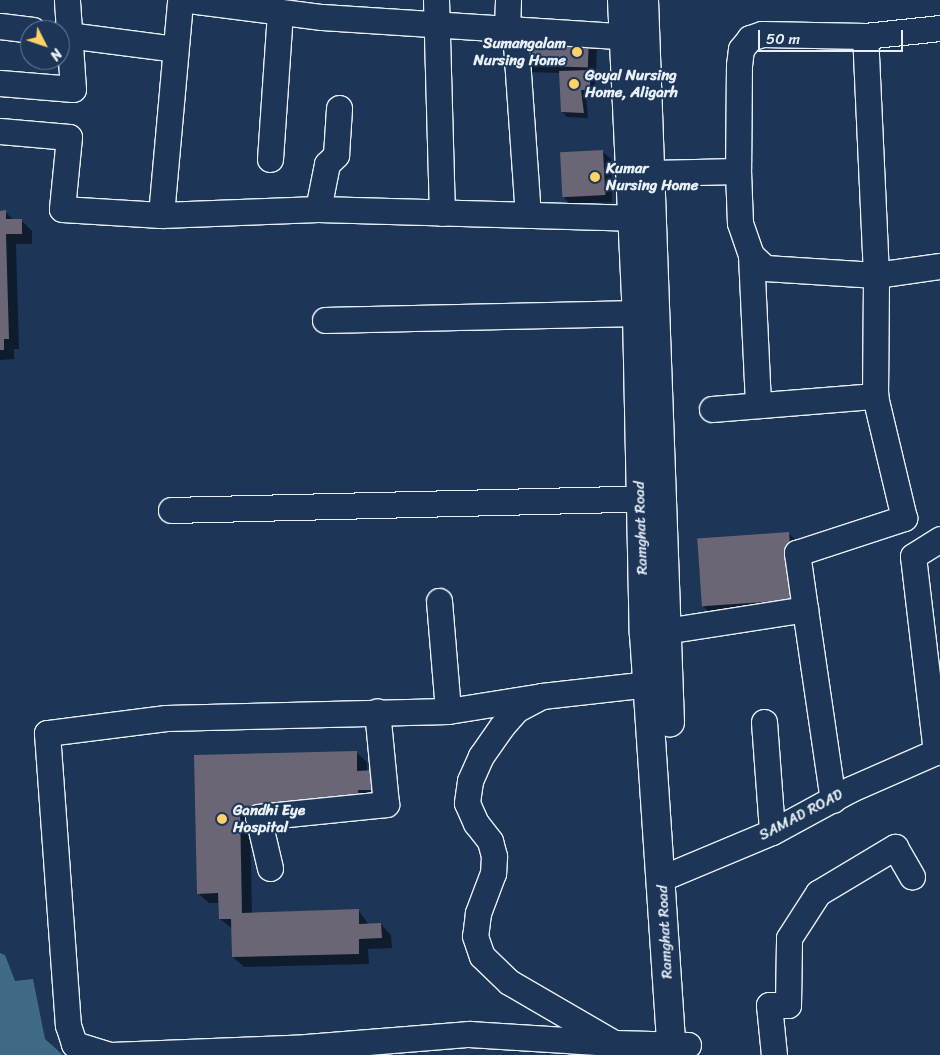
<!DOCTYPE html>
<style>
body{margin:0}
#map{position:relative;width:940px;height:1055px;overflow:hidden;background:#1d3557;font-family:Sriracha,sans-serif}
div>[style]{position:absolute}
.water>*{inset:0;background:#406b87}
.shadow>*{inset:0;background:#0007}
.building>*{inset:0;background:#6a6676;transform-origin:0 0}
.roads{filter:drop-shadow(1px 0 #e8f1f8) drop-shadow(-1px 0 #e8f1f8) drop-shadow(0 1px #e8f1f8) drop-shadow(0 -1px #e8f1f8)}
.minor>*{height:25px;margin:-12.5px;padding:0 12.5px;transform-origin:12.5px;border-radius:12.5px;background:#1d3557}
.major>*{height:28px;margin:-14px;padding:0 14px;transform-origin:14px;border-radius:14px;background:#1d3557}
.dots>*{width:14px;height:14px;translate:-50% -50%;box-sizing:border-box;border:2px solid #1d3557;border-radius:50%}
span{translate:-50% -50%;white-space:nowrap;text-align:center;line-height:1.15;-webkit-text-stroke:4px #1d3557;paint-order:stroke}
.poi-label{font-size:15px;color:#e8f1f8;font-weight:700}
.right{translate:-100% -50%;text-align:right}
.left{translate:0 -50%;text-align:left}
.street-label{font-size:15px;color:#e8f1f8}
.north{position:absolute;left:20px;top:20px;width:50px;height:50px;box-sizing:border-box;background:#1d3557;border:1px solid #6e8097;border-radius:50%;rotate:131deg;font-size:14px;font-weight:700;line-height:20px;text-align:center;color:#e8f1f8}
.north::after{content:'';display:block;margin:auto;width:18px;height:22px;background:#ffd166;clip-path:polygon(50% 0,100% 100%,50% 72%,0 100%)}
.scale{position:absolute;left:758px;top:30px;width:145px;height:22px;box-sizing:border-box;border:2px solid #e8f1f8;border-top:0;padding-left:6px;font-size:15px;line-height:18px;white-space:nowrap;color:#e8f1f8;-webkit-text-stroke:4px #1d3557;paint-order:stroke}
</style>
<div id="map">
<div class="water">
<div style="clip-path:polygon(0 953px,5px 955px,15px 981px,33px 979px,45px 1039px,63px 1055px,0 1055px)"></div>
</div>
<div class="shadow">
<div style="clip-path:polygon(597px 44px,596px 74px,591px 73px,595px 77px,595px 95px,586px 95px,588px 118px,567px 117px,562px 112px,560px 73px,528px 72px,521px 65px)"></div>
<div style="clip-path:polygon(603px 152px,611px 159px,612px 202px,570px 204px,562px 196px)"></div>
<div style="clip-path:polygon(0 212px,5px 212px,14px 220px,21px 220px,32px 231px,32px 244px,16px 244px,19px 349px,14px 349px,14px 359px,0 360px)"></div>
<div style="clip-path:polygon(788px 533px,799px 543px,804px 610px,714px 618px,704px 607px)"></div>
<div style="clip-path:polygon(356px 752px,367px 762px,367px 771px,386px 800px,250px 816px,252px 914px,359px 911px,369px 925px,381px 924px,391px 935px,392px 948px,368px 949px,369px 964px,244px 967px,233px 957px,233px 929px,220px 919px,220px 903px,209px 903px,198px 893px,195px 757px)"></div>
</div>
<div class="building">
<div style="left:520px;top:33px;width:69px;height:32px;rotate:2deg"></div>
<div style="clip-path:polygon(590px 70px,590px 90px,581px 90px,584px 113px,561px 112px,559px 71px)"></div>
<div style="left:603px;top:150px;width:45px;height:43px;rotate:87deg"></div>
<div style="clip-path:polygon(6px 210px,6px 219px,22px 219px,22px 234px,6px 234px,9px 339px,4px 339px,4px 350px,0 350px,0 211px)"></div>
<div style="left:789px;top:532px;width:68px;height:92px;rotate:86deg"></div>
<div style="clip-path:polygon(357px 751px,357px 771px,376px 770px,376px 790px,358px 790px,358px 803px,240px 806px,242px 913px,359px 909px,359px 924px,381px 923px,382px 938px,359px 939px,359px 954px,232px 957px,231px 919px,219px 919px,218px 893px,197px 894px,194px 755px)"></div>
</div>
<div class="roads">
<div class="minor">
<div style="left:189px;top:0;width:134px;rotate:7.3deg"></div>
<div style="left:322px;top:17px;width:323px;rotate:3.7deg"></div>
<div style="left:436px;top:0;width:213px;rotate:88.4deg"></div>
<div style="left:0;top:26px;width:33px;rotate:7deg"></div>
<div style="left:507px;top:29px;width:29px;rotate:-88deg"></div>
<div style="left:515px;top:30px;width:185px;rotate:86deg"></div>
<div style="left:60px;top:34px;width:116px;rotate:7.4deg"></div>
<div style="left:865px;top:36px;width:75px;rotate:-6.1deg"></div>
<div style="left:0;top:83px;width:73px;rotate:4.7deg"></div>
<div style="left:73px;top:89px;width:89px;rotate:-93.9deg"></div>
<div style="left:0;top:131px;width:69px;rotate:5deg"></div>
<div style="left:69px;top:137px;width:72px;rotate:95.6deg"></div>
<div style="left:62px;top:209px;width:99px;rotate:3.5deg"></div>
<div style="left:161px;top:215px;width:157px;rotate:-2.2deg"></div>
<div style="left:318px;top:209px;width:313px;rotate:1.6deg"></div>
<div style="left:270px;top:159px;width:147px;rotate:-86.1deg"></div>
<div style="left:652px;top:173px;width:86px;rotate:-1.3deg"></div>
<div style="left:738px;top:171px;width:52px;rotate:87.8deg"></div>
<div style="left:740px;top:223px;width:34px;rotate:71deg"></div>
<div style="left:751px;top:255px;width:19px;rotate:43deg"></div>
<div style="left:765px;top:268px;width:111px;rotate:3.6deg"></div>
<div style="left:876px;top:275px;width:65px;rotate:-8deg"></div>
<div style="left:318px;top:209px;width:46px;rotate:-78.7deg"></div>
<div style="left:327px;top:164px;width:13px;rotate:-45deg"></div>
<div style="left:336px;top:155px;width:47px;rotate:-86.3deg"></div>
<div style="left:161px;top:215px;width:216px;rotate:-84.9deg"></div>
<div style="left:751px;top:255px;width:150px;rotate:87.3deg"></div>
<div style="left:325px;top:320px;width:312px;rotate:-1.3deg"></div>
<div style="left:712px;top:409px;width:164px;rotate:-4.6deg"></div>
<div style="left:171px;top:510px;width:489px;rotate:-1.4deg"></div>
<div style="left:439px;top:601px;width:110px;rotate:85.3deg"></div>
<div style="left:805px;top:609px;width:193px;rotate:81.7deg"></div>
<div style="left:665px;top:631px;width:142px;rotate:-8.9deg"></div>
<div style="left:805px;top:609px;width:57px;rotate:-98.1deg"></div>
<div style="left:797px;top:553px;width:113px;rotate:-18.1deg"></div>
<div style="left:904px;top:518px;width:125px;rotate:-103.4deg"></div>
<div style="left:875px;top:396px;width:121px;rotate:-89.5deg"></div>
<div style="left:876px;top:275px;width:239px;rotate:-92.6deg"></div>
<div style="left:865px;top:36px;width:103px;rotate:-178.9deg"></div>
<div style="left:762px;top:34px;width:13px;rotate:162deg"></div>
<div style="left:750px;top:38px;width:14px;rotate:129deg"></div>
<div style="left:741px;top:49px;width:16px;rotate:97deg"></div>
<div style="left:739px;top:65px;width:106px;rotate:90.5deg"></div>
<div style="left:667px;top:682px;width:126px;rotate:173.6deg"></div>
<div style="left:542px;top:696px;width:30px;rotate:152deg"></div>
<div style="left:516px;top:710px;width:21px;rotate:131deg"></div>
<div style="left:502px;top:726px;width:37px;rotate:125deg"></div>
<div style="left:481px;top:756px;width:27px;rotate:114deg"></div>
<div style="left:470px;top:781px;width:22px;rotate:98deg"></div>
<div style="left:467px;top:803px;width:22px;rotate:66deg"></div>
<div style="left:476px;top:823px;width:23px;rotate:52deg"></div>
<div style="left:490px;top:841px;width:16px;rotate:75deg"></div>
<div style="left:494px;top:856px;width:17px;rotate:93deg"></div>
<div style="left:493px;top:873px;width:43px;rotate:110.6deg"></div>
<div style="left:478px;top:913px;width:23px;rotate:97deg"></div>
<div style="left:475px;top:936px;width:21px;rotate:71deg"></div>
<div style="left:482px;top:956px;width:37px;rotate:44deg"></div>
<div style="left:509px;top:982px;width:121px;rotate:30.2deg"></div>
<div style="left:614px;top:1043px;width:74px;rotate:1.5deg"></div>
<div style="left:542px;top:696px;width:95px;rotate:170.9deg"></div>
<div style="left:448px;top:711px;width:282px;rotate:178.6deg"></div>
<div style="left:166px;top:718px;width:120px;rotate:172.8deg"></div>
<div style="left:47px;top:733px;width:293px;rotate:85.9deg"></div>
<div style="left:68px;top:1025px;width:20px;rotate:72deg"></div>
<div style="left:74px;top:1044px;width:39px;rotate:17deg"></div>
<div style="left:111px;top:1055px;width:195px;rotate:-2.3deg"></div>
<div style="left:306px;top:1047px;width:164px;rotate:-4.6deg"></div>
<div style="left:469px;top:1034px;width:145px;rotate:3.6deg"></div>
<div style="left:614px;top:1043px;width:12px;rotate:90deg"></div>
<div style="left:764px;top:722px;width:110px;rotate:85.8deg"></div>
<div style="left:936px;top:752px;width:197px;rotate:-96.7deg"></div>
<div style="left:913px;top:556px;width:32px;rotate:-32deg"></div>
<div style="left:270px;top:868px;width:52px;rotate:-103.2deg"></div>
<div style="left:258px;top:817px;width:129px;rotate:-5.8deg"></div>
<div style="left:386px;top:804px;width:93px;rotate:-95.5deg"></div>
<div style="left:662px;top:878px;width:119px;rotate:-22.7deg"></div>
<div style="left:772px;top:832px;width:90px;rotate:-28.6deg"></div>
<div style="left:851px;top:789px;width:97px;rotate:-23.7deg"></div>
<div style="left:774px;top:1055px;width:50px;rotate:-95.7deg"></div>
<div style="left:769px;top:1005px;width:19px"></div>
<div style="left:788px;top:1005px;width:67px;rotate:-89.1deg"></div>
<div style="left:789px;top:938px;width:54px;rotate:-57.2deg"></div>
<div style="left:818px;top:893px;width:90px;rotate:-30.9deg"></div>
<div style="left:895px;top:847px;width:34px;rotate:60deg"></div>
</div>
<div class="major">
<div style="left:622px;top:0;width:313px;rotate:87.3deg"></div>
<div style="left:637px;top:313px;width:321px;rotate:88.8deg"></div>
<div style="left:644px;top:634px;width:422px;rotate:86.2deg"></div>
<div style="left:644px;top:0;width:723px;rotate:87.94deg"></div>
</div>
</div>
<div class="dots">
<div style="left:577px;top:52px;background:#ffd166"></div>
<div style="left:574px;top:84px;background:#ffd166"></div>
<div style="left:595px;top:177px;background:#ffd166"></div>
<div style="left:222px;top:819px;background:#ffd166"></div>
</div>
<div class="poi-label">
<span class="right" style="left:566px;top:52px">Sumangalam<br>Nursing Home</span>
<span class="left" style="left:585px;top:84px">Goyal Nursing<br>Home, Aligarh</span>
<span class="left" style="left:606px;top:177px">Kumar<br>Nursing Home</span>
<span class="left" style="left:233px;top:819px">Gandhi Eye<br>Hospital</span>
</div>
<div class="street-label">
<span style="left:641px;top:528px;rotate:-92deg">Ramghat Road</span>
<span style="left:801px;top:815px;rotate:-28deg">SAMAD ROAD</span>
<span style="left:665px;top:932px;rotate:-93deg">Ramghat Road</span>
</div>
<div class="north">N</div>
<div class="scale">50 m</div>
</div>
